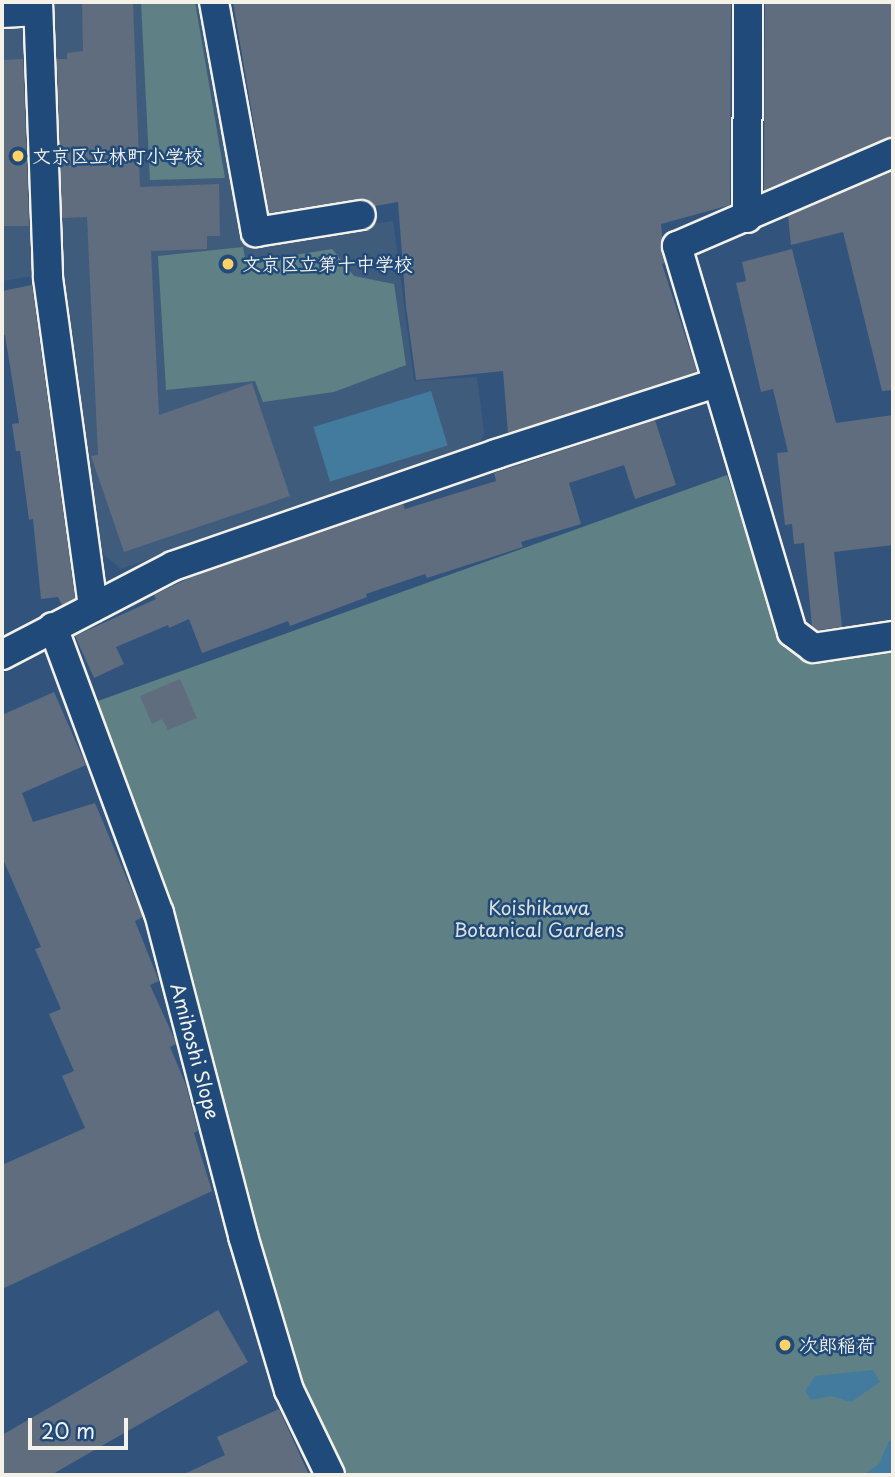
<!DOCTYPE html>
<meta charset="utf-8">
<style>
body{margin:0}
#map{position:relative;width:895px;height:1477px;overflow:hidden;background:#32547c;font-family:"Playpen Sans","Klee One",sans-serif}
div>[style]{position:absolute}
.built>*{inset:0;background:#405c7d}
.green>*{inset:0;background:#5f8084}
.water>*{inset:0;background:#437b9f;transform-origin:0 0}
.building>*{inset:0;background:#5f6d7f}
.roads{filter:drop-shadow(2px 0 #f4f1e8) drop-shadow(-2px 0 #f4f1e8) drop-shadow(0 2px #f4f1e8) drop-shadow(0 -2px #f4f1e8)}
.minor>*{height:28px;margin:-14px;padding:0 14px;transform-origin:14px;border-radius:14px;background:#1f4a7a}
.dots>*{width:19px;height:19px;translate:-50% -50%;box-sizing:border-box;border:4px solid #1f4a7a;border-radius:50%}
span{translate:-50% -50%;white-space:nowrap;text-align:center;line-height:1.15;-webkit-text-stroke:5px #1f4a7a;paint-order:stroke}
.poi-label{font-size:19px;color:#f4f1e8;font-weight:700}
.left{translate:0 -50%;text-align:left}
.park-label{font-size:19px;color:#dee0d9}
.street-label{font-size:19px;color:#f4f1e8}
.frame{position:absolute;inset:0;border:4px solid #f4f1e8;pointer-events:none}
.scale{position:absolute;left:28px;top:1418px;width:100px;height:32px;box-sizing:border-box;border:4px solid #f4f1e8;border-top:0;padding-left:9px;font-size:21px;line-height:24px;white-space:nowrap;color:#f4f1e8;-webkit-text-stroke:5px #1f4a7a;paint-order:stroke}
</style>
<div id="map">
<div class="built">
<div style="clip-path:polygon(48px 2px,207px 2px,250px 241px,393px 221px,414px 381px,477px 377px,484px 433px,477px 448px,121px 569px,102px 553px,59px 286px)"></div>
<div style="clip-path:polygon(23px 27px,31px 38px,38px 275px,2px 281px,2px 29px)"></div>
</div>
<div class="green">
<div style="clip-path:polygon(141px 2px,195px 2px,225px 178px,150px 180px)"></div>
<div style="clip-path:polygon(243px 247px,246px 263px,332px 249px,354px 276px,394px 284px,406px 365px,334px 392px,263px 402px,255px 381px,166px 390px,158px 256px)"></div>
<div style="clip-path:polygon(727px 475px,780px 634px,893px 647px,893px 1475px,345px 1475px,300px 1377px,253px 1237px,216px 1099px,171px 898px,95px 702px)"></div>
</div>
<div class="water">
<div style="left:431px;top:391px;width:57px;height:123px;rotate:73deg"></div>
<div style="clip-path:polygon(873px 1370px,880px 1382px,851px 1402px,831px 1396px,811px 1400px,805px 1391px,815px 1376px)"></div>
<div style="clip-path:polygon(893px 1439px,893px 1475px,863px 1475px,879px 1464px,889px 1441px)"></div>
</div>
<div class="building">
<div style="clip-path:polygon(82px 2px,133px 2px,140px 187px,219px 184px,220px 236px,207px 236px,207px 249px,151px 251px,159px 415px,252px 383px,290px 496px,124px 552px,91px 456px,98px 455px,87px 217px,62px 218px,57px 59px,67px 59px,67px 53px,83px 51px)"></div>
<div style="clip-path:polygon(233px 2px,731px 2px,730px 205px,661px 224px,665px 263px,662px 264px,697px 372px,508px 433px,503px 371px,416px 380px,406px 306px,398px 202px,375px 206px,368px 200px,358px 199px,269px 213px)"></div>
<div style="clip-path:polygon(765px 2px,893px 2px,893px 137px,764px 190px)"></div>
<div style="clip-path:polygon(23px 59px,29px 226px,2px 226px,2px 60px)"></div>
<div style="clip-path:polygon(893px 171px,893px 390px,882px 391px,843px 232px,791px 245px,788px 216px)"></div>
<div style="clip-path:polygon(792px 249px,836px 423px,893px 415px,893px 545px,834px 552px,842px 627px,817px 630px,812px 626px,804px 543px,794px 544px,792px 524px,785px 525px,777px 453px,788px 452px,773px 389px,761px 392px,736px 283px,746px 281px,742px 262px)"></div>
<div style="clip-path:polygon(32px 285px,75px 598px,62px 605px,58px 597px,41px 599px,33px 519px,29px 520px,20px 451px,16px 451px,12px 424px,19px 423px,5px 335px,2px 335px,2px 291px)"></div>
<div style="clip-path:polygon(655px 420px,676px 485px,635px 499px,624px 465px,569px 483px,581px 524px,521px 542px,523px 547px,427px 578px,425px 574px,366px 594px,367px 597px,290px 626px,288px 621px,202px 653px,189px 619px,169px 628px,168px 625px,116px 647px,124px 664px,94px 678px,75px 636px,156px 599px,154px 595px,191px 577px,403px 504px,405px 509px,496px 481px,494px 473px)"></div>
<div style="clip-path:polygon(180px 679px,197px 718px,168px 730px,162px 719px,152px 724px,140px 696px)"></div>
<div style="clip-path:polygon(54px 692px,86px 765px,22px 793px,33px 822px,95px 803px,143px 917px,135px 921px,159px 981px,150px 985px,174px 1038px,176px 1044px,170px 1047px,186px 1085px,198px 1131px,194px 1133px,212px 1191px,2px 1289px,2px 1165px,85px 1128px,62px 1076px,74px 1071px,49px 1014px,61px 1009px,35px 949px,41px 947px,2px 857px,2px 715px)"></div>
<div style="clip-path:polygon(218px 1310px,248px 1362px,51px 1475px,2px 1475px,2px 1435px)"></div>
<div style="clip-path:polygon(279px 1409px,309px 1475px,182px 1475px,225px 1455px,217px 1437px)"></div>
</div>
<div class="roads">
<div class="minor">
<div style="left:38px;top:2px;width:276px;rotate:87.9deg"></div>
<div style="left:48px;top:278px;width:332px;rotate:82.2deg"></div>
<div style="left:214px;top:2px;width:234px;rotate:79.7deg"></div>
<div style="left:256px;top:232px;width:106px;rotate:-9.2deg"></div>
<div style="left:2px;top:13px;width:36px;rotate:-3deg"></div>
<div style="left:893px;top:153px;width:235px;rotate:156.7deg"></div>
<div style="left:677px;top:246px;width:403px;rotate:73.4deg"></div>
<div style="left:792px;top:632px;width:26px;rotate:37deg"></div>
<div style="left:813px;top:648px;width:81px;rotate:-8.5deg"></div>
<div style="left:747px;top:218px;width:216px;rotate:-89.7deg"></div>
<div style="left:53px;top:627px;width:305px;rotate:69.7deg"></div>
<div style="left:159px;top:913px;width:334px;rotate:75.4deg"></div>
<div style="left:243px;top:1236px;width:161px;rotate:73.4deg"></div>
<div style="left:289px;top:1390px;width:94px;rotate:64.2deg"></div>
<div style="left:2px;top:655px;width:193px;rotate:-27.5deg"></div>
<div style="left:173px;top:566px;width:342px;rotate:-19.1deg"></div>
<div style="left:496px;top:454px;width:231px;rotate:-17.9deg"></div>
</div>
</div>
<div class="dots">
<div style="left:18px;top:156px;background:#ffd166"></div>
<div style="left:228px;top:264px;background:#ffd166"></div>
<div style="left:785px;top:1345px;background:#ffd166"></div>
</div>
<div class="poi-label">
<span class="left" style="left:32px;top:156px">文京区立林町小学校</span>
<span class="left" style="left:242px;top:264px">文京区立第十中学校</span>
<span class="left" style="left:799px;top:1345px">次郎稲荷</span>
</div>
<div class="park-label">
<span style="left:539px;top:919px">Koishikawa<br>Botanical Gardens</span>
</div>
<div class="street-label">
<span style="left:195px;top:1051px;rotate:75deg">Amihoshi Slope</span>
</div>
<div class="frame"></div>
<div class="scale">20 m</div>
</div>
